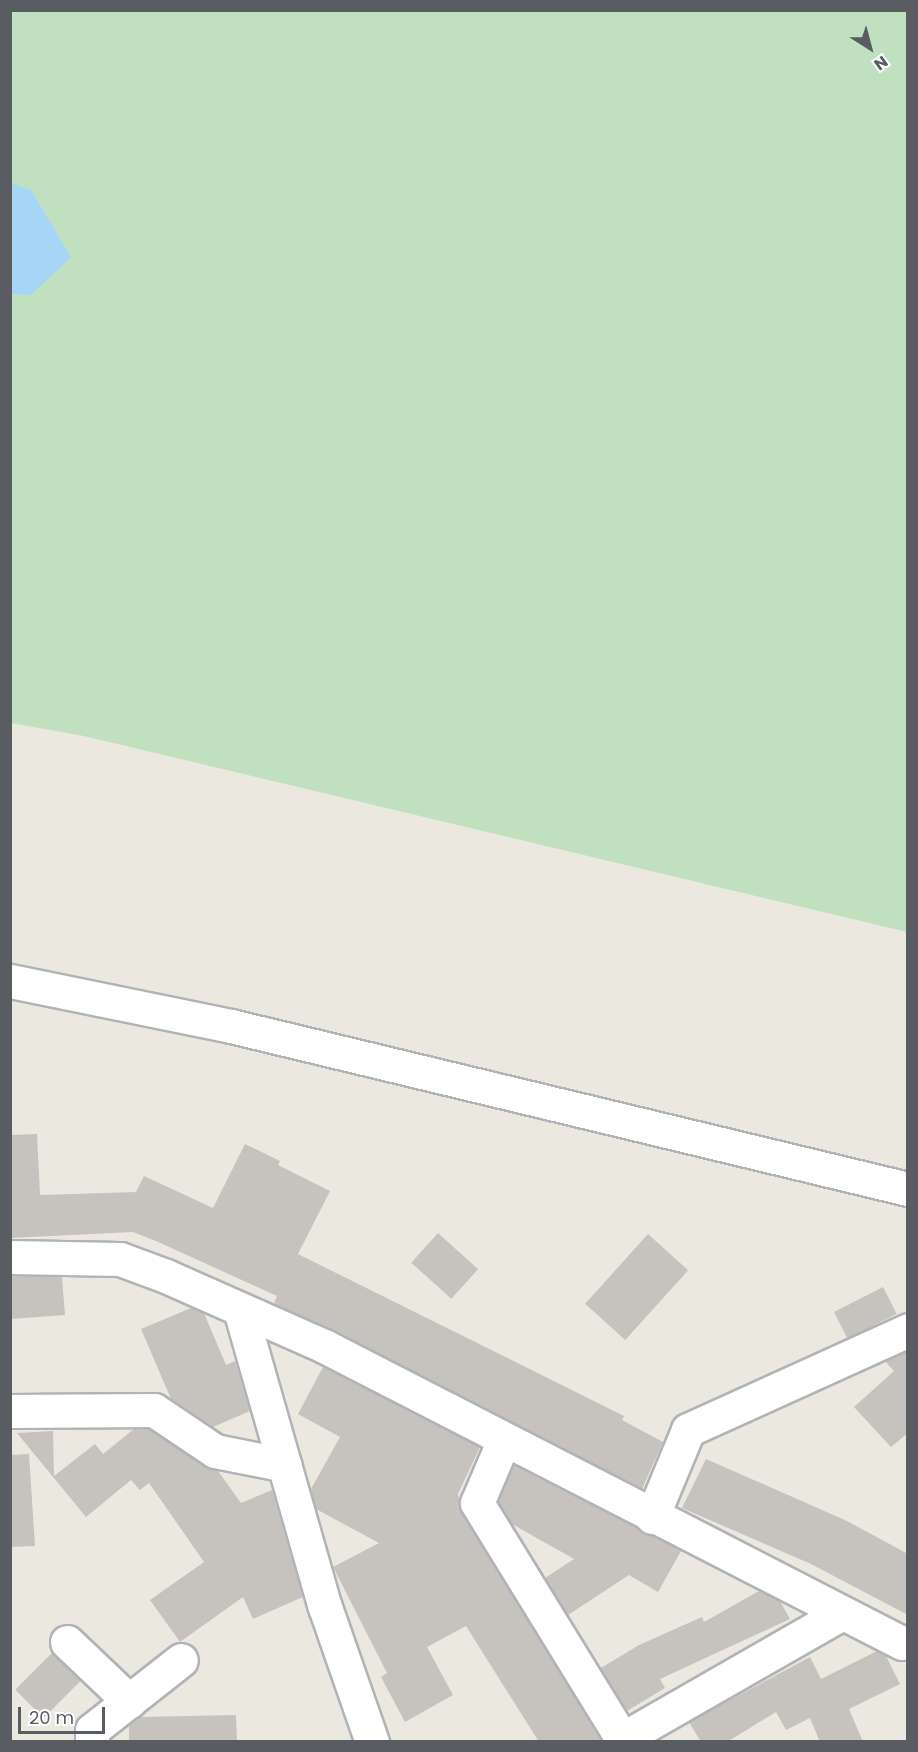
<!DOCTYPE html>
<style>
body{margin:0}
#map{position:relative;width:918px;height:1752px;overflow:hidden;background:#ebe8e0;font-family:Poppins,sans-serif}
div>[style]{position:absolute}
.green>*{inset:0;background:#c0e0bf}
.water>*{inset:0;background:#a5d6f6}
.building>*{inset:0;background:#c6c3be;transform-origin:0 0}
.roads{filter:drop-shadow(2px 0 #b1b3b7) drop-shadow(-2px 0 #b1b3b7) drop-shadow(0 2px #b1b3b7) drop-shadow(0 -2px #b1b3b7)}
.minor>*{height:33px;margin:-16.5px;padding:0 16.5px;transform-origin:16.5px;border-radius:16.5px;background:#fff}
span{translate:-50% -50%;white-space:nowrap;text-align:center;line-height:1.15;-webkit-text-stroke:4.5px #fff;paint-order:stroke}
.frame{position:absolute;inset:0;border:12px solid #595c60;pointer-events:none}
.north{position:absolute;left:840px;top:18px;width:60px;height:60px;-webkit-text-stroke:4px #fff;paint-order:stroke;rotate:144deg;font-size:16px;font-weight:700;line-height:24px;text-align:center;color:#595c60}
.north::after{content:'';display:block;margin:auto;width:21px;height:27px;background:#595c60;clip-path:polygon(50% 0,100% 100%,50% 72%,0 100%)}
.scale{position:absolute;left:18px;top:1707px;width:87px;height:27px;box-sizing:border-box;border:3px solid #595c60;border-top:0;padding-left:8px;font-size:18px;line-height:21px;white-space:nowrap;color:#595c60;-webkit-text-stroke:4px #fff;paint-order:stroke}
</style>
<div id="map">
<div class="green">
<div style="clip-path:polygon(10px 11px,907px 11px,907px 932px,84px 736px,11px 723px)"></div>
</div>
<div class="water">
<div style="clip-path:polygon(10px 183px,31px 190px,71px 257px,31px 295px,11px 294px)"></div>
</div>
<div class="building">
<div style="clip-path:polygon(37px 1134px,40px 1195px,136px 1192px,144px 1176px,213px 1208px,245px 1144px,280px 1161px,278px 1165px,330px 1191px,298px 1254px,624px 1416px,622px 1420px,663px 1442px,642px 1489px,274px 1303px,277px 1296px,156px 1241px,133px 1232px,10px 1238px,10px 1135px)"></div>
<div style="left:438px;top:1233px;width:54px;height:40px;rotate:42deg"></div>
<div style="left:648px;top:1234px;width:54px;height:94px;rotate:42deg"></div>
<div style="clip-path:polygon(10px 1276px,62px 1277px,65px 1315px,10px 1319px)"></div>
<div style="left:883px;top:1287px;width:30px;height:55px;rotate:63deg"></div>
<div style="clip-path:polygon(191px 1308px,204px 1313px,226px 1365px,235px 1361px,250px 1411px,213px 1427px,171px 1399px,141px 1329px)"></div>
<div style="clip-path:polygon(908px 1351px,908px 1433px,891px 1447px,854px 1407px,894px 1371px,885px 1361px)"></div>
<div style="clip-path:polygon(323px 1367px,480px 1447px,458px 1494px,461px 1512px,602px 1742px,539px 1742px,466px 1626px,427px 1647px,453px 1695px,405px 1722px,381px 1677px,387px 1673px,333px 1567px,379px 1543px,316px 1509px,311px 1489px,340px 1437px,298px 1414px)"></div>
<div style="clip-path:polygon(134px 1429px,148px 1429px,218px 1471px,241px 1503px,272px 1490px,303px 1597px,253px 1619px,243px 1597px,180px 1642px,150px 1600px,204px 1562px,149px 1483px,140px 1490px,131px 1480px,86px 1517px,17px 1433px,53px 1431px,54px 1476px,95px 1444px,103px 1454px)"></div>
<div style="clip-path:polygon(29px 1454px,35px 1546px,10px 1547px,10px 1455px)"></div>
<div style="clip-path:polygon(706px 1459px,847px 1521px,908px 1554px,908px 1615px,811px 1564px,682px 1508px)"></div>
<div style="clip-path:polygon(514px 1465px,681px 1551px,658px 1592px,629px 1575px,568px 1615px,545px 1578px,574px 1559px,512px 1524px,498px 1501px)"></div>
<div style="clip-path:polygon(759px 1591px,780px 1601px,790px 1619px,660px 1679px,665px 1688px,627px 1711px,601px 1668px,639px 1645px,702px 1617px,704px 1622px)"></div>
<div style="clip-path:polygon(877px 1651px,886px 1656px,900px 1684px,849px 1709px,863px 1742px,820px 1742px,810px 1718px,786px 1730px,776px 1712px,727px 1742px,701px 1742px,689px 1722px,810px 1657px,821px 1679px)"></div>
<div style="left:52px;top:1653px;width:40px;height:52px;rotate:45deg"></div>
<div style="clip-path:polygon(236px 1715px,237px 1742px,129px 1742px,129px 1725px,139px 1717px)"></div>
</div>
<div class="roads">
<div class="minor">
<div style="left:10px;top:981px;width:226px;rotate:11.5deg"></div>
<div style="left:231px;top:1026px;width:696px;rotate:13.54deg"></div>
<div style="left:10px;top:1257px;width:110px;rotate:1deg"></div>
<div style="left:120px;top:1259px;width:49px;rotate:20.3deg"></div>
<div style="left:166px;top:1276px;width:173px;rotate:23.9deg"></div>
<div style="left:324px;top:1346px;width:650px;rotate:27.2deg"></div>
<div style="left:241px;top:1313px;width:306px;rotate:74.1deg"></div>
<div style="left:325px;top:1607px;width:143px;rotate:70.8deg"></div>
<div style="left:10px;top:1411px;width:144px;rotate:-0.4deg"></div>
<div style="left:154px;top:1410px;width:73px;rotate:33.9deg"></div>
<div style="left:215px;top:1451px;width:71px;rotate:11.3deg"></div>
<div style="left:503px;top:1442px;width:66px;rotate:113.1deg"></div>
<div style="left:477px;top:1503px;width:277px;rotate:58.4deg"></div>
<div style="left:622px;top:1739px;width:251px;rotate:-29.8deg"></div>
<div style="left:652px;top:1517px;width:94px;rotate:-67.5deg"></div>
<div style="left:688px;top:1430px;width:242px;rotate:-24.4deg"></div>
<div style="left:67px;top:1642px;width:86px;rotate:43.6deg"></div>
<div style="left:92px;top:1742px;width:12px;rotate:-90deg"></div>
<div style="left:92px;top:1730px;width:113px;rotate:-38.2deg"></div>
</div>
</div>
<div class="frame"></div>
<div class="north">N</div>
<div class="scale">20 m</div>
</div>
